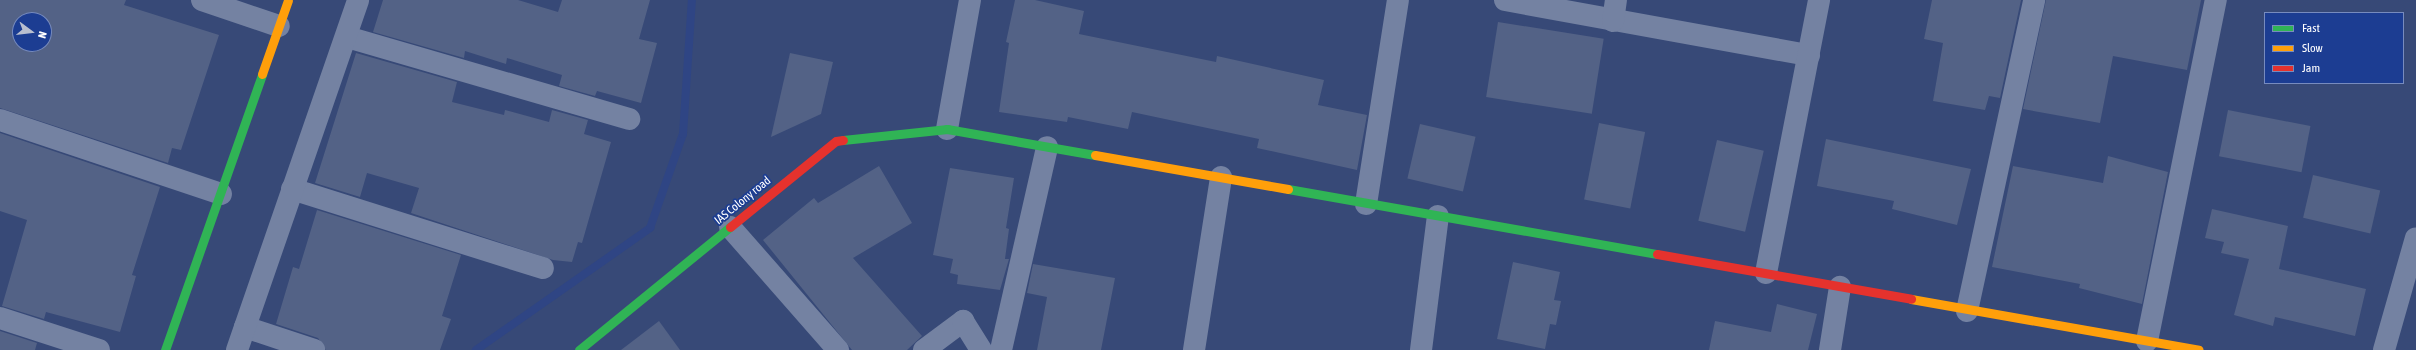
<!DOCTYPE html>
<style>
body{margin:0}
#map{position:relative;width:2416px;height:350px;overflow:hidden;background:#374977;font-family:"Asap Condensed",sans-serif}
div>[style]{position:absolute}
.stream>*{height:8px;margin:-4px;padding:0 4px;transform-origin:4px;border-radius:4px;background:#2f4584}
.building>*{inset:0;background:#536286;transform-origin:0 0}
.street>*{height:22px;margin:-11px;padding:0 11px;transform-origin:11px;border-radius:11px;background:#7482a2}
.fast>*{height:9px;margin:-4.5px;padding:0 4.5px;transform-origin:4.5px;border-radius:4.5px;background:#30b455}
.slow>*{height:9px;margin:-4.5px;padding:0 4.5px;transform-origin:4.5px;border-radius:4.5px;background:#ff9f0a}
.jam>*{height:9px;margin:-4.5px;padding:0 4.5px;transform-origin:4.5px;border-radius:4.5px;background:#e5322d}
span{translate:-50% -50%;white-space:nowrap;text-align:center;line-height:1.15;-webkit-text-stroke:3.5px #1c3d92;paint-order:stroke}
.street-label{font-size:12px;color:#fff}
.legend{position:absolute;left:2264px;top:12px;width:140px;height:72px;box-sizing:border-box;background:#1c3d92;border:1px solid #778bbe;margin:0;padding:5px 7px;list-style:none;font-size:12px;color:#fff}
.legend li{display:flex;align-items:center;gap:8px;height:20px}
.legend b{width:20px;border:1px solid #778bbe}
.north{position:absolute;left:12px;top:12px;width:40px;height:40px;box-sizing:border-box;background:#1c3d92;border:1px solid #778bbe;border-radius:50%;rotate:105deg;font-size:11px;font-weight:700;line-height:16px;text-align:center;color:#fff}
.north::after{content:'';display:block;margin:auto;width:14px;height:18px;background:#b9bfcf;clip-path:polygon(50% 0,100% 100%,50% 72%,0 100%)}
</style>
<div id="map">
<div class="stream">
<div style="left:476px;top:350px;width:213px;rotate:-35deg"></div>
<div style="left:650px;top:228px;width:100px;rotate:-70.7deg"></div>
<div style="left:683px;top:134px;width:134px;rotate:-86.2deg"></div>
</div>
<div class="building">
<div style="clip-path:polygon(evenodd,0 0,126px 0,124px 5px,219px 35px,181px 150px,172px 148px,168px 163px,0 108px,0 0,20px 20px,44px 20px,44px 44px,20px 44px,20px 20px)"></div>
<div style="clip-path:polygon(383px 0,518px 0,558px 12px,562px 0,650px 0,639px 39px,657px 43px,641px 103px,597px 91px,595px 96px,559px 86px,562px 75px,507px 58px,506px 64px,465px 51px,464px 58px,373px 32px)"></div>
<div style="clip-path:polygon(1015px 0,1035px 0,1084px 11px,1079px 34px,1216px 62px,1217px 56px,1324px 80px,1318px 105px,1367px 115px,1357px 170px,1257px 148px,1259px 139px,1132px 112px,1128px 129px,1068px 117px,1067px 122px,999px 112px,1009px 43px,1006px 42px)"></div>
<div style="clip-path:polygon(1932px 0,2021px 0,2000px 98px,1989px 96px,1985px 110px,1933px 101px,1943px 43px,1924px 39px)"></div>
<div style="clip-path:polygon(2046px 0,2201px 0,2187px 70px,2113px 56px,2100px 123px,2023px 109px)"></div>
<div style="left:1498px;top:22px;width:107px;height:76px;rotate:9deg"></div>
<div style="clip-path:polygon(356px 53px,457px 82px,452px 102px,504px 115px,505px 110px,549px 122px,552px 110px,588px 120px,584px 134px,611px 142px,582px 243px,578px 242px,572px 262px,553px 260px,411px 213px,419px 188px,367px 173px,360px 197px,315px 183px)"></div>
<div style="clip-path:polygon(790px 53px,833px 62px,821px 114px,771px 137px)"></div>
<div style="left:2228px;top:110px;width:84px;height:47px;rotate:11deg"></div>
<div style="left:1599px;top:123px;width:47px;height:78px;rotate:11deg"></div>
<div style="left:1420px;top:124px;width:57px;height:56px;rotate:13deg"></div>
<div style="clip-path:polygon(0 133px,160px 187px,132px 275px,136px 276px,120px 332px,46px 312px,44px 319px,2px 306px,27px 220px,0 211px)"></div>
<div style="clip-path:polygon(1826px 139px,1971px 169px,1957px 225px,1892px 209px,1894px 201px,1817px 186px)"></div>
<div style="left:1717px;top:140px;width:48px;height:83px;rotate:13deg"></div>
<div style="clip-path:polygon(2108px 156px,2168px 172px,2142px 304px,2079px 288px,2080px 284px,1992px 267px,2013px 166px,2103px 183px)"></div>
<div style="clip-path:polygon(879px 166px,912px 223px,853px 258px,922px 336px,907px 350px,852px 350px,763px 240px,814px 198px,818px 203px)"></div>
<div style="clip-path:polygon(950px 168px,1014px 178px,1006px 228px,1009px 229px,1005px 259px,1009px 259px,1000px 290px,957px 284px,958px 275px,950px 273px,953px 259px,933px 255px)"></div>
<div style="left:2313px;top:175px;width:69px;height:44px;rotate:13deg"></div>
<div style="clip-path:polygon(2212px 209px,2288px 226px,2279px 269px,2366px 289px,2355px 336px,2275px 317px,2273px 326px,2234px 315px,2249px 259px,2221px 253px,2224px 242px,2205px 238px)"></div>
<div style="clip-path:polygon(317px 210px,461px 255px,442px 316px,451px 319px,440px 350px,326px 350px,318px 338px,276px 324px,293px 267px,299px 269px)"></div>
<div style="clip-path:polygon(1513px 262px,1560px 272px,1554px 300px,1561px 301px,1556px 325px,1550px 324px,1545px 349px,1497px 339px)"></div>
<div style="clip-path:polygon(1033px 264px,1115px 278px,1101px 350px,1037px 350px,1047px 297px,1027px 293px)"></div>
<div style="clip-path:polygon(1777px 304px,1817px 314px,1808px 350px,1709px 350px,1715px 321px,1771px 332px)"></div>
<div style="clip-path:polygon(659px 321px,680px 350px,621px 350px)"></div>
<div style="clip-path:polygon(0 331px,37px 343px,35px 350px,0 350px)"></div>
</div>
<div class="street">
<div style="left:202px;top:0;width:81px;rotate:18.7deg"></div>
<div style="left:1505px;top:0;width:309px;rotate:10.3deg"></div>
<div style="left:1613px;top:21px;width:21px;rotate:-82deg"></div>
<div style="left:347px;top:37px;width:294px;rotate:16.2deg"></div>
<div style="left:0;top:120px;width:233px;rotate:18.5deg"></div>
<div style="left:947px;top:129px;width:131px;rotate:-79.9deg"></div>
<div style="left:292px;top:189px;width:263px;rotate:17.5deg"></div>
<div style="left:1366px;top:204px;width:206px;rotate:-81.1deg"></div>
<div style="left:730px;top:227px;width:164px;rotate:48.7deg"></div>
<div style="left:1766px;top:273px;width:278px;rotate:-79deg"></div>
<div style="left:1967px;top:311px;width:318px;rotate:-77.8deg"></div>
<div style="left:0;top:318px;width:104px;rotate:17.9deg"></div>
<div style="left:245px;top:327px;width:73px;rotate:18.4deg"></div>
<div style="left:2147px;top:341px;width:348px;rotate:-78.6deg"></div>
<div style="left:237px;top:350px;width:370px;rotate:-70.9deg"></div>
<div style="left:924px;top:350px;width:49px;rotate:-36.6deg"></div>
<div style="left:963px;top:321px;width:34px;rotate:58deg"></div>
<div style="left:1001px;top:350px;width:208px;rotate:-77.2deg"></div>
<div style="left:1194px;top:350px;width:175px;rotate:-81.1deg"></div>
<div style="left:1421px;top:350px;width:135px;rotate:-82.8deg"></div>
<div style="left:1830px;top:350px;width:64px;rotate:-81deg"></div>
<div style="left:2384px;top:350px;width:116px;rotate:-74.1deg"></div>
</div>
<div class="fast">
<div style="left:843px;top:140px;width:105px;rotate:-6deg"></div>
<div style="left:947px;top:129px;width:150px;rotate:10deg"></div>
<div style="left:1288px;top:189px;width:375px;rotate:10deg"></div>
<div style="left:165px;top:350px;width:293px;rotate:-70.6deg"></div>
<div style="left:579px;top:350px;width:195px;rotate:-39.2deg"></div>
</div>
<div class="slow">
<div style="left:262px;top:74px;width:78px;rotate:-70.6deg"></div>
<div style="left:1095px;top:155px;width:196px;rotate:10deg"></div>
<div style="left:1911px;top:299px;width:292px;rotate:10deg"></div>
</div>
<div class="jam">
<div style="left:730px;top:227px;width:136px;rotate:-39.1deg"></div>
<div style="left:836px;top:141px;width:7px;rotate:-8deg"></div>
<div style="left:1657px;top:254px;width:258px;rotate:10deg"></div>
</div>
<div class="street-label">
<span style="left:743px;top:201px;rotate:-39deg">IAS Colony road</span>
</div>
<ul class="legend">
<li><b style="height:5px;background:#30b455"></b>Fast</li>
<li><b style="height:5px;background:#ff9f0a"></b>Slow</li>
<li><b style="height:5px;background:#e5322d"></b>Jam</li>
</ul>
<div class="north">N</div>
</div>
